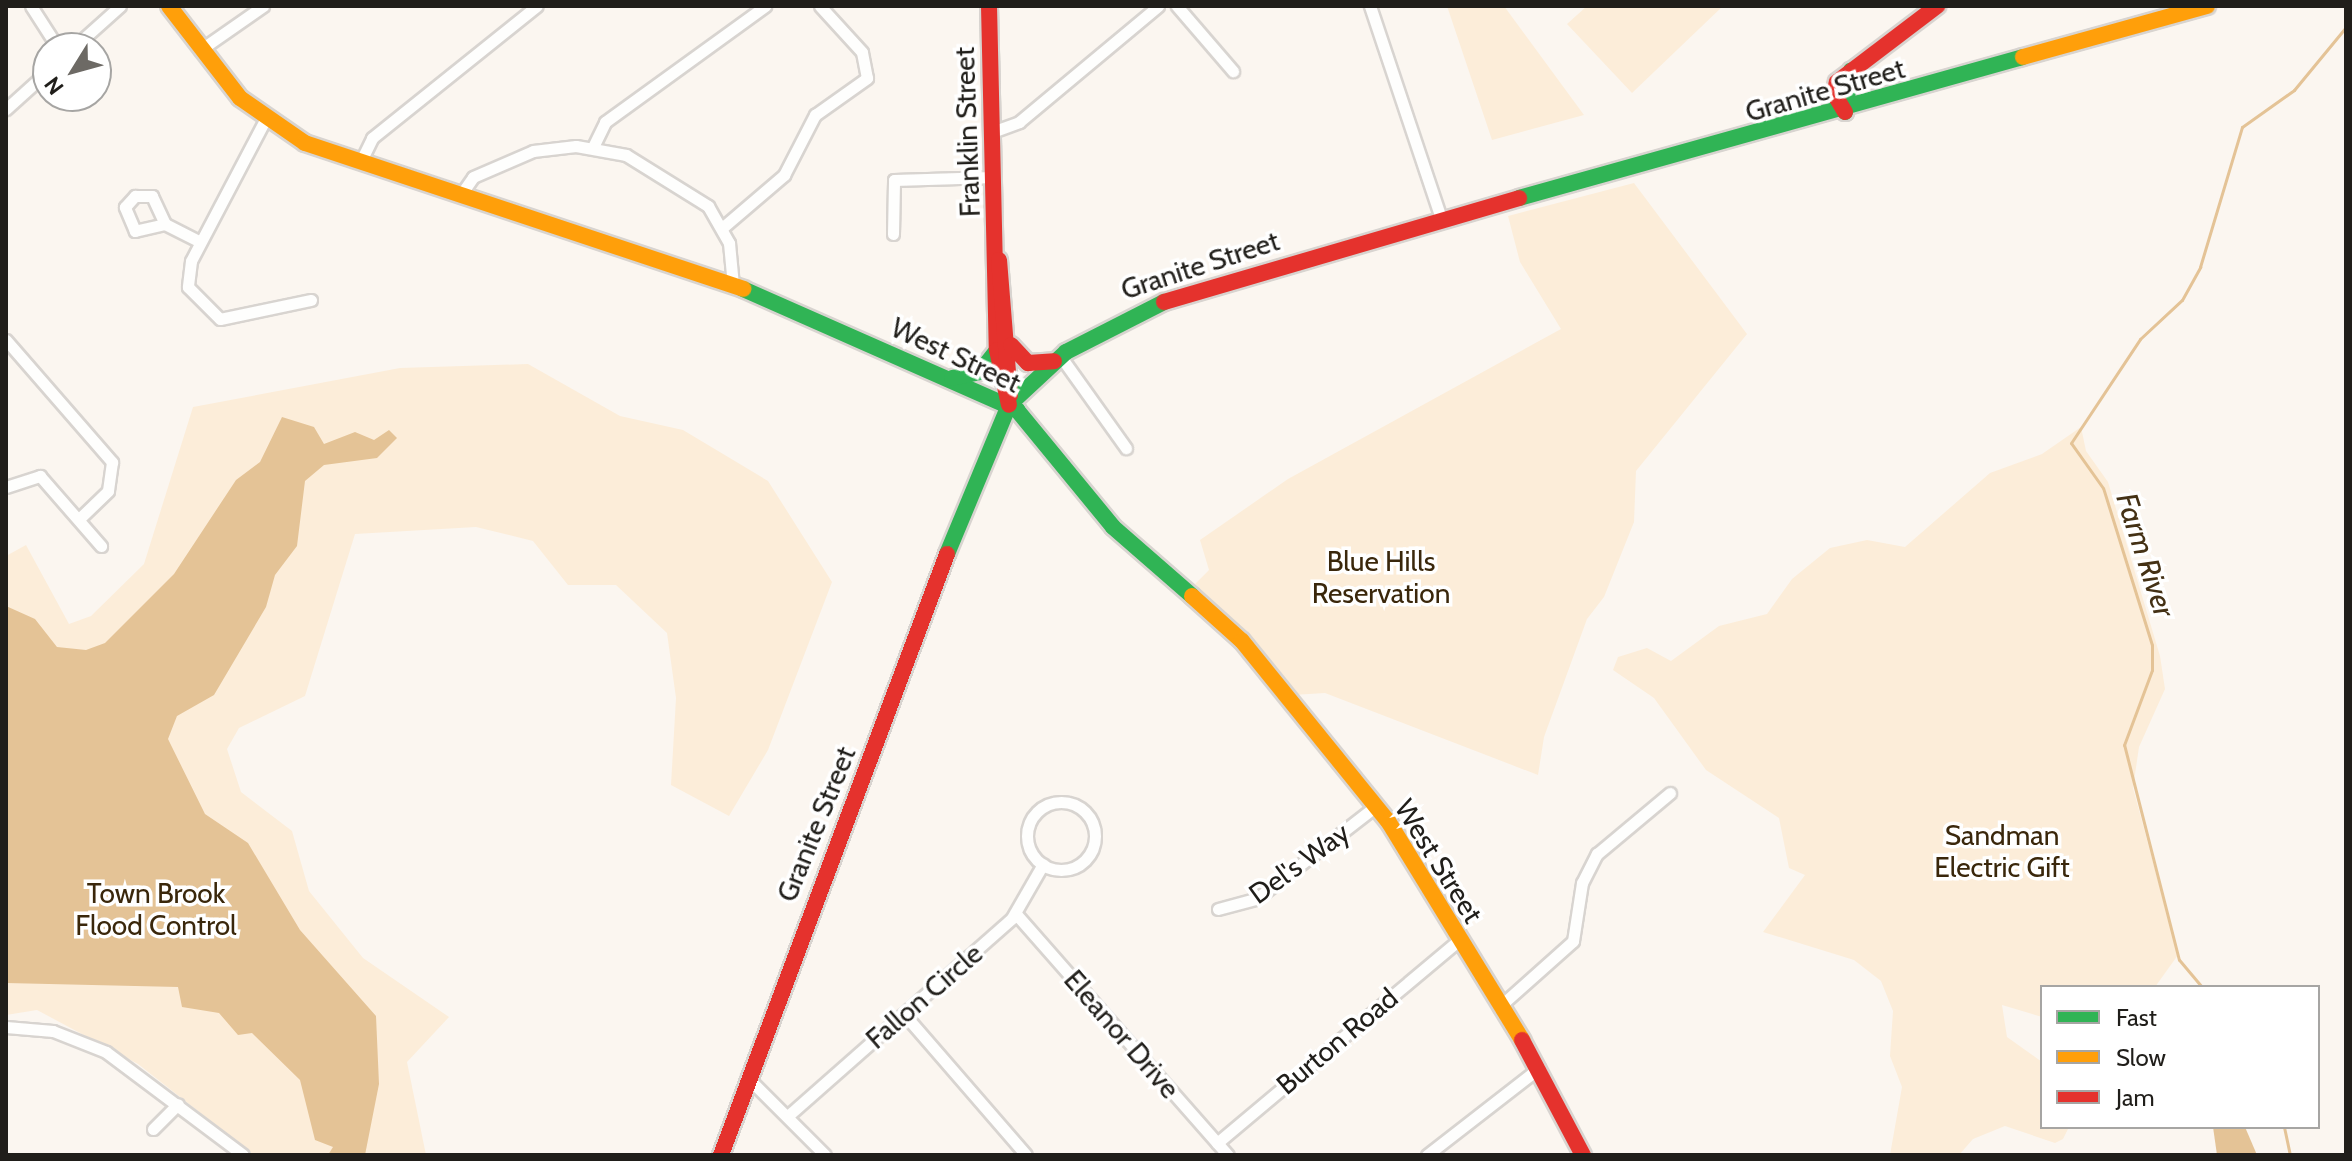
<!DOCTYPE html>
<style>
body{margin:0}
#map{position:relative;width:2352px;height:1161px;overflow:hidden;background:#fbf6f0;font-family:Cabin,sans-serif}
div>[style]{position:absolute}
.green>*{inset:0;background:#fcedd9}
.water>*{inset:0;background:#e4c396}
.stream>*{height:3px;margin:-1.5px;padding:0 1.5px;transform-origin:1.5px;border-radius:1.5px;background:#e4c396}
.roads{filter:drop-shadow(2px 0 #d8d4d0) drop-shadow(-2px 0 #d8d4d0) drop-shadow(0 2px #d8d4d0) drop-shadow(0 -2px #d8d4d0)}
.street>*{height:11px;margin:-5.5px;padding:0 5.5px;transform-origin:5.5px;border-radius:5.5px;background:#fefefd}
.street>.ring{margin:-5.5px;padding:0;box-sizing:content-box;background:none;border:11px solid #fefefd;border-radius:50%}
.fast>*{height:16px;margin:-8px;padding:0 8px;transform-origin:8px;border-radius:8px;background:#30b455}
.slow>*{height:16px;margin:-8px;padding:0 8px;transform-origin:8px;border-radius:8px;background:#ff9f0a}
.jam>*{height:16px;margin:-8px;padding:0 8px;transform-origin:8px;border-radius:8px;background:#e5322d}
span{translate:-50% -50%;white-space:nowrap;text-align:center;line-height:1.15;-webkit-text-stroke:7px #fff;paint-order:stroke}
.street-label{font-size:28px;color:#201e1a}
.park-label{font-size:28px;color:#3a270b}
.water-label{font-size:30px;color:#443115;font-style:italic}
.frame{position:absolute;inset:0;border:8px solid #201e1a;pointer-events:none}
.legend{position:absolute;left:2040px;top:985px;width:280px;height:144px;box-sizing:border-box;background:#fff;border:2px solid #a6a5a3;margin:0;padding:10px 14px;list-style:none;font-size:24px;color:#201e1a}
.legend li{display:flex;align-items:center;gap:16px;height:40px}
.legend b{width:40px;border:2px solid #a6a5a3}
.north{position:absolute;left:32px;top:32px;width:80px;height:80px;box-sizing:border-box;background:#fff;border:2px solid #a6a5a3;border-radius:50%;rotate:233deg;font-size:22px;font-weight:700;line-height:32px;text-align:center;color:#201e1a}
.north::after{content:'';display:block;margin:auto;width:28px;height:36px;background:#6d6a65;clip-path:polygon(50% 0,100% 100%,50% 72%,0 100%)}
</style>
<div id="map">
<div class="green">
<div style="clip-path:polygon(1447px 6px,1504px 6px,1584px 115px,1492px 140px)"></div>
<div style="clip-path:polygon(1587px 6px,1723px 6px,1632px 93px,1567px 24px)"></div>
<div style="clip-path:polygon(1634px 183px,1747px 334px,1636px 471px,1634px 522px,1604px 597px,1587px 619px,1544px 737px,1538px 775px,1325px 693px,1293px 695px,1249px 635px,1195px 584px,1209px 570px,1200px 540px,1288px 479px,1561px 329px,1520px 262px,1508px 216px)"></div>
<div style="clip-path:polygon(528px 364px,620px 416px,683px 430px,768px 481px,832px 582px,768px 750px,729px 816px,671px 785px,676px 698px,667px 633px,616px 585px,568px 585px,533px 541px,476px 527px,355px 534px,305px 696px,239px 728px,227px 749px,241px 792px,292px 831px,309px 891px,363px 958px,449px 1017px,407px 1062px,426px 1155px,254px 1155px,138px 1064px,37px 1010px,6px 1015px,6px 556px,26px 545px,69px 624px,91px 616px,144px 564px,193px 407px,400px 368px)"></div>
<div style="clip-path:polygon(2081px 427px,2086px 451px,2108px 482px,2160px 656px,2165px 689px,2139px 747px,2133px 788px,2178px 955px,2155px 987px,2042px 987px,2042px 1017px,2002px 1005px,2007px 1037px,2042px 1062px,2042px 1127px,2069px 1127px,2063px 1139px,2055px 1143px,2005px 1126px,1973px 1139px,1959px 1155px,1890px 1155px,1902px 1087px,1890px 1056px,1893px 1011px,1881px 981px,1854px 960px,1763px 932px,1805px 875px,1789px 868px,1779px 818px,1706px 770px,1654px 698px,1613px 670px,1618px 657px,1647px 648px,1671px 661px,1719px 626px,1767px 614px,1792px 579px,1830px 548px,1867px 540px,1905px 547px,1990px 473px,2042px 454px)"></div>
</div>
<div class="water">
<div style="clip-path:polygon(282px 417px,314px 427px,324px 444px,355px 432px,374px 440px,389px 430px,397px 438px,377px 458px,324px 465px,305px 481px,297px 546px,275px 575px,266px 607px,214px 695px,177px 716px,168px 739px,205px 814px,248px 843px,300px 930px,376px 1016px,379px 1084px,365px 1155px,328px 1155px,333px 1147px,315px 1140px,300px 1080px,252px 1033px,238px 1035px,219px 1013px,182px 1007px,178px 987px,6px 983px,6px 606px,35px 619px,57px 647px,86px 650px,105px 643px,174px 574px,236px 480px,260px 462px)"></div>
<div style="clip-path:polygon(2213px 1127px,2245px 1127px,2257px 1155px,2217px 1155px)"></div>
</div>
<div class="stream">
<div style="left:2202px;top:987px;width:35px;rotate:-130deg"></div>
<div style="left:2179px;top:960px;width:222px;rotate:-104.3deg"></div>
<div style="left:2124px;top:745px;width:80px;rotate:-69.5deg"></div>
<div style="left:2152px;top:670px;width:25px;rotate:-90deg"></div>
<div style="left:2152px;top:645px;width:164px;rotate:-107.3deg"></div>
<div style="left:2103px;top:488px;width:55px;rotate:-125.4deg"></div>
<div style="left:2071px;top:443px;width:125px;rotate:-56.4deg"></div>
<div style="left:2140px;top:339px;width:57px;rotate:-42.9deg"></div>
<div style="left:2182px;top:300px;width:38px;rotate:-61deg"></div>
<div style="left:2200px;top:267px;width:146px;rotate:-73.3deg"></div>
<div style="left:2242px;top:127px;width:64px;rotate:-35.4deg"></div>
<div style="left:2294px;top:90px;width:82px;rotate:-50.5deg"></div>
<div style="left:2284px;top:1127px;width:29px;rotate:78deg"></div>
</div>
<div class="roads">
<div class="street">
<div style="left:31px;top:6px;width:50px;rotate:57.3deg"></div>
<div style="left:1177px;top:6px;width:86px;rotate:49.3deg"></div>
<div style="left:1370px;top:6px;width:227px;rotate:71.5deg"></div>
<div style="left:73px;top:48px;width:63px;rotate:-41.8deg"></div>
<div style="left:200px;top:50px;width:77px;rotate:-34.9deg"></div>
<div style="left:6px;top:109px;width:57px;rotate:-42.1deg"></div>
<div style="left:265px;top:120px;width:159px;rotate:117.7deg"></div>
<div style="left:191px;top:261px;width:26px;rotate:97deg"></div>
<div style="left:188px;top:287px;width:45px;rotate:45deg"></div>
<div style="left:220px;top:319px;width:93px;rotate:-11.8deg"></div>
<div style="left:992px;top:132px;width:29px;rotate:-20deg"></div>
<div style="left:1019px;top:122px;width:181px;rotate:-39.8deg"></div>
<div style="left:593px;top:147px;width:28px;rotate:-64deg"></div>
<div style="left:605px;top:122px;width:198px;rotate:-35.9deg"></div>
<div style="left:360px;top:163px;width:28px;rotate:-64deg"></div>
<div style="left:372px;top:138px;width:211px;rotate:-38.7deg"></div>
<div style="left:462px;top:193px;width:19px;rotate:-55deg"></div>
<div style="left:473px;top:177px;width:65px;rotate:-23.4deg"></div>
<div style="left:533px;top:151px;width:43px;rotate:-6.6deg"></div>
<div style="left:576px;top:146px;width:51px;rotate:10.2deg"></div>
<div style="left:626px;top:155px;width:97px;rotate:31.9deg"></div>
<div style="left:708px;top:206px;width:43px;rotate:60.4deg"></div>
<div style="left:729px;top:243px;width:42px;rotate:84.6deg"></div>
<div style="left:165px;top:224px;width:31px;rotate:167deg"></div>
<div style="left:135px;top:231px;width:26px;rotate:-113deg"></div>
<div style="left:125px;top:207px;width:15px;rotate:-48deg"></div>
<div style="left:135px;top:196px;width:17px"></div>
<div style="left:152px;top:196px;width:31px;rotate:65deg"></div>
<div style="left:165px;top:224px;width:39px;rotate:27deg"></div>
<div style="left:722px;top:228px;width:82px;rotate:-40.5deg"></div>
<div style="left:784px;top:175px;width:68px;rotate:-62.7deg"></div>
<div style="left:815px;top:115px;width:64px;rotate:-35.4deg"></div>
<div style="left:867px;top:78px;width:26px;rotate:-101deg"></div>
<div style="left:862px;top:52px;width:62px;rotate:-132.4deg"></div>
<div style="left:893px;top:234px;width:54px;rotate:-88.9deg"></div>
<div style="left:894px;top:180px;width:99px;rotate:-1.7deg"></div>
<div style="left:6px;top:340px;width:162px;rotate:49deg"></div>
<div style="left:112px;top:462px;width:29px;rotate:98deg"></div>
<div style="left:108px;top:491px;width:40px;rotate:136deg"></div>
<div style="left:1061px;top:357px;width:112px;rotate:54.5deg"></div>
<div style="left:6px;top:487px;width:36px;rotate:-18deg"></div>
<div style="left:40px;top:476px;width:93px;rotate:48.9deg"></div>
<div class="ring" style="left:1027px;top:802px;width:57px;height:57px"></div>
<div style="left:1218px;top:909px;width:39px;rotate:-15deg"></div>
<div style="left:1256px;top:899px;width:152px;rotate:-37.8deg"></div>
<div style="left:1016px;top:914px;width:321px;rotate:48.7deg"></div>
<div style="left:1499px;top:1007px;width:99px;rotate:-41.7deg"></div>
<div style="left:1573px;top:941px;width:59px;rotate:-81.2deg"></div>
<div style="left:1582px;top:883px;width:33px;rotate:-63deg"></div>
<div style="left:1597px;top:854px;width:95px;rotate:-39.9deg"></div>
<div style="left:904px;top:1014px;width:186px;rotate:49.1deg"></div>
<div style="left:6px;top:1027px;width:47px;rotate:4.9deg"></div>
<div style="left:53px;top:1031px;width:57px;rotate:21.6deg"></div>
<div style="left:106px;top:1052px;width:171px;rotate:36.9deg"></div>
<div style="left:747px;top:1077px;width:110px;rotate:45deg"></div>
<div style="left:790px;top:1114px;width:296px;rotate:-41.4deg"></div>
<div style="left:1012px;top:918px;width:62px;rotate:-60.1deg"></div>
<div style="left:153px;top:1129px;width:35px;rotate:-45deg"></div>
<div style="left:1217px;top:1143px;width:314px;rotate:-40deg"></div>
<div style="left:1427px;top:1155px;width:142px;rotate:-37.8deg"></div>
</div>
<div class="fast">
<div style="left:1845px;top:112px;width:42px;rotate:-81.9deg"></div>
<div style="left:1519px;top:198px;width:523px;rotate:-15.63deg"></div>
<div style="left:743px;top:289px;width:300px;rotate:23.8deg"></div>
<div style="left:1017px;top:410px;width:151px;rotate:50.6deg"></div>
<div style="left:1113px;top:527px;width:105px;rotate:41.1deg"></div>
<div style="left:952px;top:378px;width:29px;rotate:-12deg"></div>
<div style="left:980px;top:372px;width:28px;rotate:-52deg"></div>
<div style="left:947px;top:554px;width:161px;rotate:-67.4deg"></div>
<div style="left:1009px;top:405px;width:78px;rotate:-42.9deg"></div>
<div style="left:1066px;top:352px;width:110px;rotate:-27deg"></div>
</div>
<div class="slow">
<div style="left:169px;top:6px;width:116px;rotate:52.3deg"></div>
<div style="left:240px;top:98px;width:79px;rotate:34.7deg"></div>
<div style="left:305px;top:143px;width:462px;rotate:18.4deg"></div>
<div style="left:2023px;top:57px;width:191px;rotate:-15.5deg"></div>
<div style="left:1192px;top:596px;width:67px;rotate:42deg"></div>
<div style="left:1242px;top:641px;width:232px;rotate:51deg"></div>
<div style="left:1388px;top:821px;width:257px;rotate:58.5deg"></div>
</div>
<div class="jam">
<div style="left:989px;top:6px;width:344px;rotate:88.7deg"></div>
<div style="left:997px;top:350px;width:56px;rotate:77.7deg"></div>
<div style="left:1845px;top:112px;width:21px;rotate:-121deg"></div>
<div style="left:1834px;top:94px;width:12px;rotate:-76deg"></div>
<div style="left:1837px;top:82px;width:126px;rotate:-37.2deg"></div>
<div style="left:999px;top:260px;width:136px;rotate:85.4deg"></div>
<div style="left:1164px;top:302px;width:370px;rotate:-16.3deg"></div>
<div style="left:1011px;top:345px;width:25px;rotate:47deg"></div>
<div style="left:1028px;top:363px;width:26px;rotate:-4deg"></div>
<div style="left:1522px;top:1040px;width:130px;rotate:62.1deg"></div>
<div style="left:721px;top:1155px;width:642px;rotate:-69.39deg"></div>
</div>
</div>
<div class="street-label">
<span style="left:1825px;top:90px;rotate:-16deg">Granite Street</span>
<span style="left:967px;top:132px;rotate:-92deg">Franklin Street</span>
<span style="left:1200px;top:265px;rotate:-18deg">Granite Street</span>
<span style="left:956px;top:355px;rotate:25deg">West Street</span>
<span style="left:816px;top:824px;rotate:-68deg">Granite Street</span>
<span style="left:1439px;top:861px;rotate:58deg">West Street</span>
<span style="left:1299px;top:863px;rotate:-36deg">Del's Way</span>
<span style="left:924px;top:996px;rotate:-41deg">Fallon Circle</span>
<span style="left:1122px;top:1034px;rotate:49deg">Eleanor Drive</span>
<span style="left:1337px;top:1041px;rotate:-40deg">Burton Road</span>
</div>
<div class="park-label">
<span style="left:1381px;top:577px">Blue Hills<br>Reservation</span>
<span style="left:2002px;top:851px">Sandman<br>Electric Gift</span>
<span style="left:156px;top:909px">Town Brook<br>Flood Control</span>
</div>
<div class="water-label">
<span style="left:2145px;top:555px;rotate:72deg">Farm River</span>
</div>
<div class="frame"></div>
<ul class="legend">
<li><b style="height:10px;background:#30b455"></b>Fast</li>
<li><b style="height:10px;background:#ff9f0a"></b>Slow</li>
<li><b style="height:10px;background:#e5322d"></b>Jam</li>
</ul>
<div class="north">N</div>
</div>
